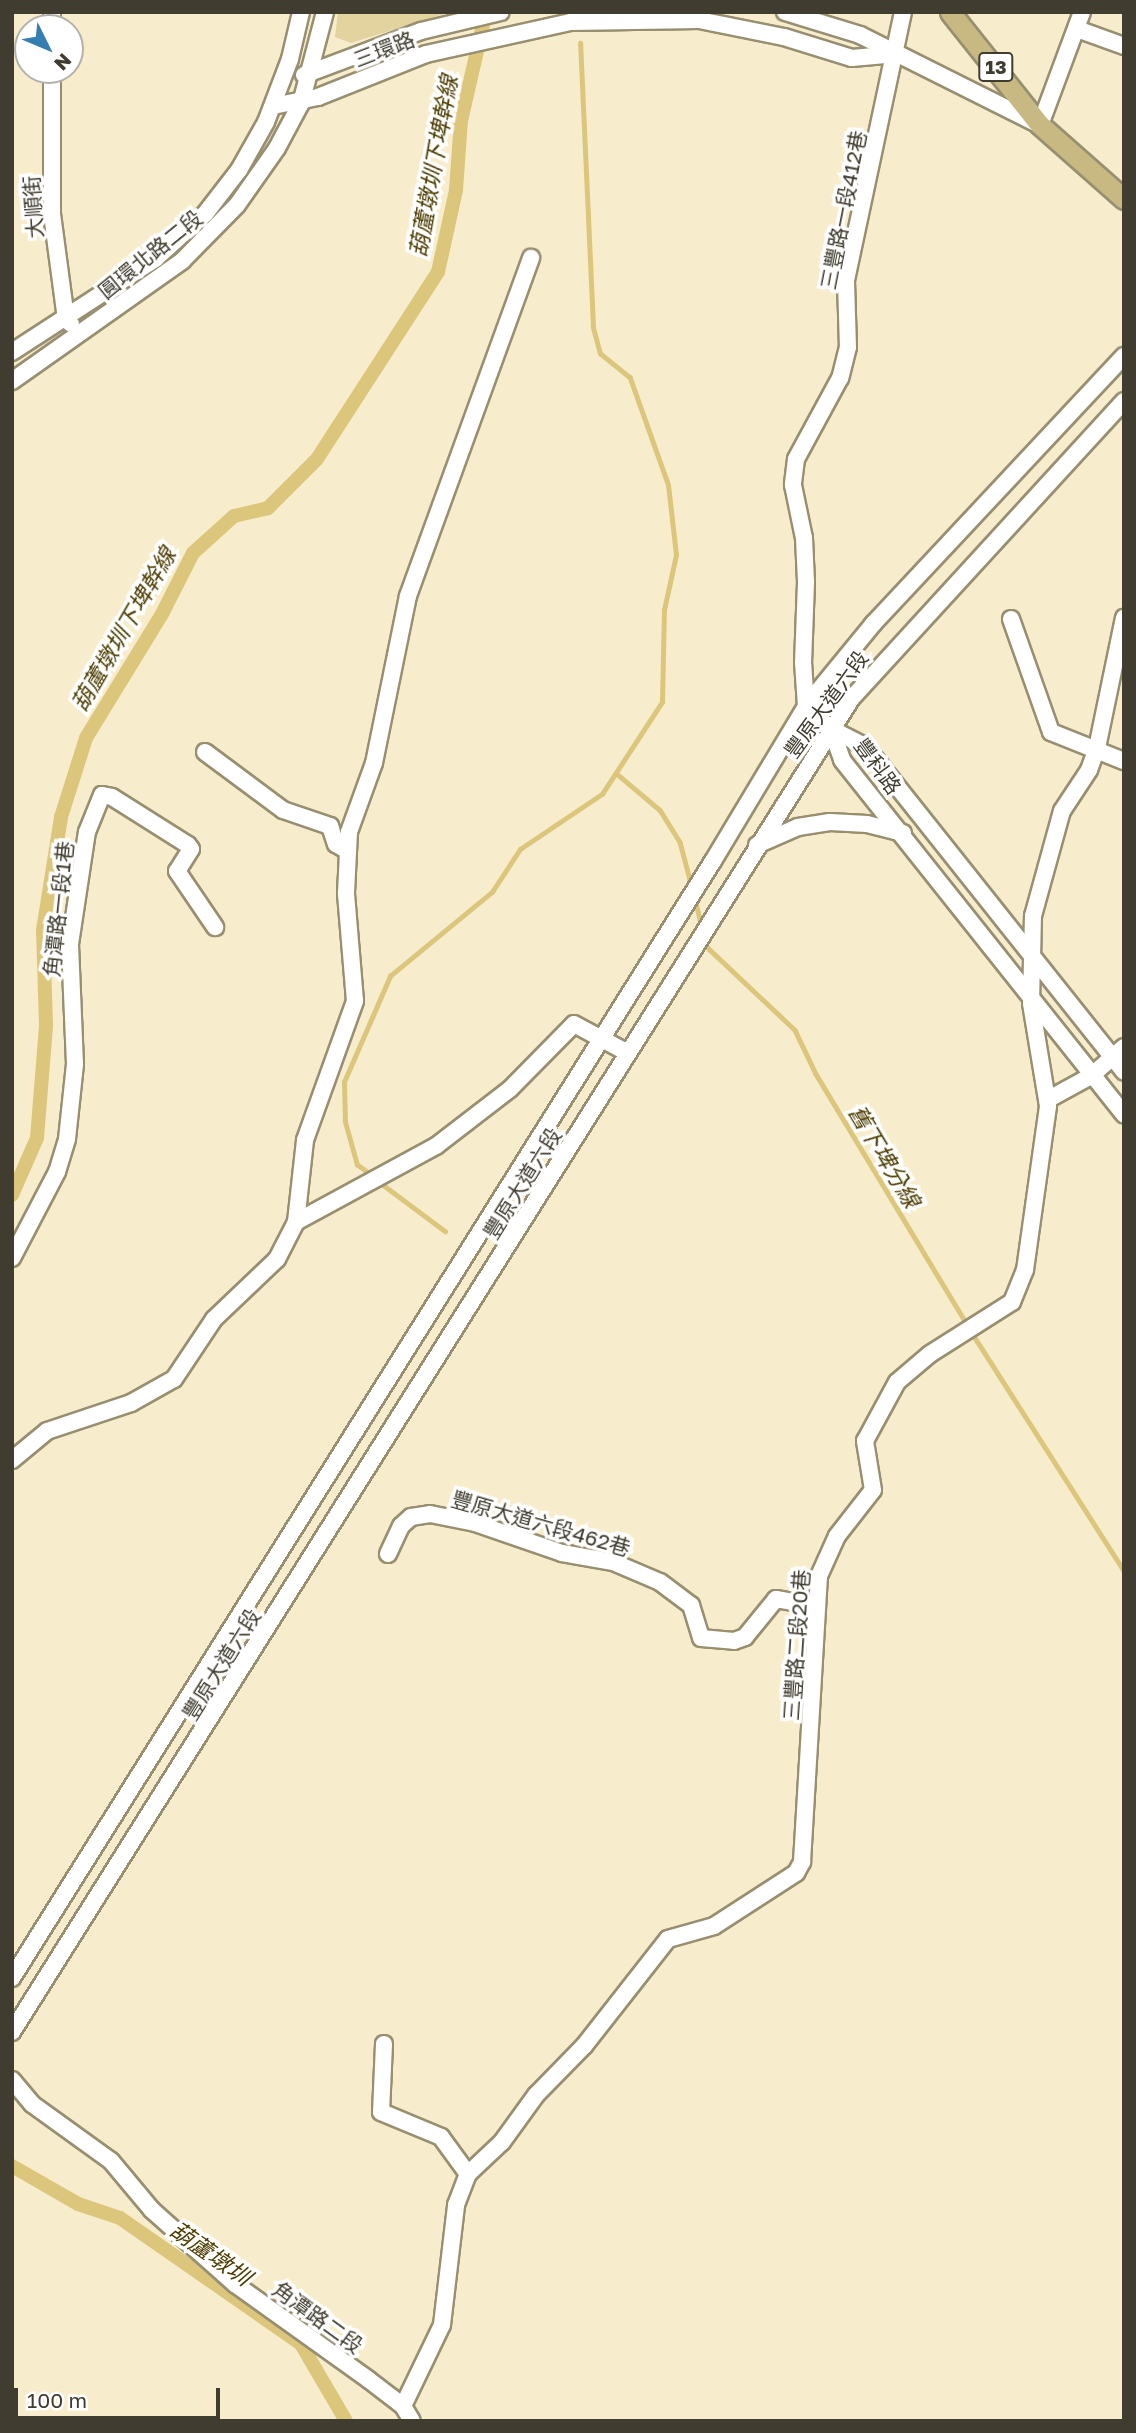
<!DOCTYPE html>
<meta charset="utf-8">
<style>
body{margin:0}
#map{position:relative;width:1136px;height:2433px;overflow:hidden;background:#f7edcc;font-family:"Golos Text","Noto Sans TC",sans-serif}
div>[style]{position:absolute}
.green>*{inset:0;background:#e2d39f}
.stream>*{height:4.5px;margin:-2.25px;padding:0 2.25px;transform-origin:2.25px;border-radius:2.25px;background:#dcc67c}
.canal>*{height:14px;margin:-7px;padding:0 7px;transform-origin:7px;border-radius:7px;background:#dcc67c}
.roads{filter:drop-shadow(2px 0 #988f71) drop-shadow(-2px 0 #988f71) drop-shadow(0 2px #988f71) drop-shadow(0 -2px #988f71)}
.minor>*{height:16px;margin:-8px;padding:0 8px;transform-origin:8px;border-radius:8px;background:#fff}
.major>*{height:19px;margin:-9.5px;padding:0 9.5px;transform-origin:9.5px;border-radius:9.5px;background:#c8b982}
span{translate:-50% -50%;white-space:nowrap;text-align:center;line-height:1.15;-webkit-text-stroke:7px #fff;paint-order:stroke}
.shield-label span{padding:2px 5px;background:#fff;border:2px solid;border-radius:5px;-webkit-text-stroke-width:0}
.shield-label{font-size:19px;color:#403c2f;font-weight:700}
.street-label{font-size:21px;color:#403c2f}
.water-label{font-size:23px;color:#4c3d00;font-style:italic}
.frame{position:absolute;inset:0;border:14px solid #403c2f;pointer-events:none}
.north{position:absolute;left:14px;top:14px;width:70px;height:70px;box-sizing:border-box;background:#fff;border:2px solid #b3b1ac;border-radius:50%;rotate:133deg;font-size:19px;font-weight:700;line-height:28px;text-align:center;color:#403c2f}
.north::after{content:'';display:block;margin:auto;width:24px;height:32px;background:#357eb2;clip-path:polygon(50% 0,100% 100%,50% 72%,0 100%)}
.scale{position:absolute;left:14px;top:2388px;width:206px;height:32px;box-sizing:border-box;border:4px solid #403c2f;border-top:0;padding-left:9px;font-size:21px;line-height:24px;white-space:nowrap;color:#403c2f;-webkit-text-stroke:5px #fff;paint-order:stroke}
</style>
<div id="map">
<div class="green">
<div style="clip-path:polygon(338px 12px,450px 12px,351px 43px,335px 37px)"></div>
</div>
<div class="stream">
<div style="left:616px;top:773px;width:57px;rotate:40.1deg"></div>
<div style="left:660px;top:810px;width:38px;rotate:58deg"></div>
<div style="left:680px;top:842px;width:47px;rotate:75.1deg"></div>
<div style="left:695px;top:899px;width:30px;rotate:76deg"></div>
<div style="left:705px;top:940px;width:7px;rotate:74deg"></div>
<div style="left:707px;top:947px;width:121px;rotate:43.3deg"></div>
<div style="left:795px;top:1030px;width:49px;rotate:64.5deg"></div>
<div style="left:816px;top:1074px;width:294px;rotate:58.9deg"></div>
<div style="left:371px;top:1175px;width:17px;rotate:-144deg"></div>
<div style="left:357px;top:1165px;width:45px;rotate:-105.6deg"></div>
<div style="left:345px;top:1122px;width:40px;rotate:-91.4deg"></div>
<div style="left:344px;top:1082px;width:116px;rotate:-66.5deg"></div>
<div style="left:390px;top:976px;width:132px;rotate:-39.5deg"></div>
<div style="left:492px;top:892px;width:51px;rotate:-56.9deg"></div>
<div style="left:520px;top:849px;width:99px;rotate:-33.9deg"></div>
<div style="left:602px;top:794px;width:110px;rotate:-56.9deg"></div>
<div style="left:662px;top:702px;width:92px;rotate:-88.8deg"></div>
<div style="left:664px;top:610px;width:56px;rotate:-77.7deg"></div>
<div style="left:676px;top:555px;width:70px;rotate:-96.5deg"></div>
<div style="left:668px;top:485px;width:114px;rotate:-109.6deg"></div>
<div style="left:630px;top:378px;width:38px;rotate:-141deg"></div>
<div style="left:600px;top:354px;width:28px;rotate:-105deg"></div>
<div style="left:593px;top:327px;width:284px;rotate:-92.6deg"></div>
<div style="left:378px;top:1181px;width:84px;rotate:36.7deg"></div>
<div style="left:972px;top:1333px;width:282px;rotate:57.4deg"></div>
</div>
<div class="canal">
<div style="left:12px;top:1195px;width:62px;rotate:-66.3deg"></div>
<div style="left:37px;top:1138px;width:113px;rotate:-85.4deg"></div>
<div style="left:46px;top:1025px;width:95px;rotate:-91.8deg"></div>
<div style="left:43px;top:930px;width:114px;rotate:-80.9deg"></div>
<div style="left:61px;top:817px;width:83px;rotate:-72.4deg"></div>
<div style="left:86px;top:738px;width:145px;rotate:-58.5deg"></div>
<div style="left:162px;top:614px;width:68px;rotate:-63.1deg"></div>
<div style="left:193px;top:553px;width:55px;rotate:-42.1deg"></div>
<div style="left:234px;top:516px;width:35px;rotate:-13deg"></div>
<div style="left:268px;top:508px;width:69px;rotate:-45deg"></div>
<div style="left:317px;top:459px;width:223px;rotate:-57.1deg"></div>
<div style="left:438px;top:272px;width:84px;rotate:-77.6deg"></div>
<div style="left:456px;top:190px;width:69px;rotate:-85.9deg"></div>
<div style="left:461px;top:121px;width:112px;rotate:-77.1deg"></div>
<div style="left:12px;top:2166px;width:76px;rotate:29.9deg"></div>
<div style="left:78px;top:2204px;width:44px;rotate:18.4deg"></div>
<div style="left:120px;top:2218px;width:221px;rotate:34.8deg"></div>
<div style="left:301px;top:2344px;width:89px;rotate:59.7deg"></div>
</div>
<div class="roads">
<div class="minor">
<div style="left:785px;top:12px;width:78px;rotate:17deg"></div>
<div style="left:860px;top:35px;width:201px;rotate:26.6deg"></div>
<div style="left:1040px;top:125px;width:121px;rotate:-69.6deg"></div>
<div style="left:903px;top:12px;width:275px;rotate:102deg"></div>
<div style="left:846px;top:281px;width:66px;rotate:88.3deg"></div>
<div style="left:848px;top:347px;width:32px;rotate:104deg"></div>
<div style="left:840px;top:378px;width:92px;rotate:118.5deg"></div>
<div style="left:796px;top:459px;width:26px;rotate:97deg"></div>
<div style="left:793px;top:485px;width:54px;rotate:78.3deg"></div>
<div style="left:804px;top:538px;width:44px;rotate:87.4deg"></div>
<div style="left:806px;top:582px;width:80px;rotate:92.1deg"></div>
<div style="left:803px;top:662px;width:44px;rotate:86.1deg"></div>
<div style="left:806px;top:706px;width:34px;rotate:43deg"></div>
<div style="left:831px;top:729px;width:38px;rotate:27deg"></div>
<div style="left:865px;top:746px;width:416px;rotate:51.5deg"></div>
<div style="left:52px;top:28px;width:16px;rotate:-90deg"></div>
<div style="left:1077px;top:29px;width:50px;rotate:19.9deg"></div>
<div style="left:52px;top:70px;width:144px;rotate:90deg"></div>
<div style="left:52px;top:214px;width:106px;rotate:82.4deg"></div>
<div style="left:66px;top:319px;width:7px;rotate:45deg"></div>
<div style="left:304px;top:75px;width:125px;rotate:-20.6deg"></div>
<div style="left:421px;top:31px;width:82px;rotate:-13.4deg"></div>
<div style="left:273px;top:106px;width:46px;rotate:-11.3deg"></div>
<div style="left:318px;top:97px;width:116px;rotate:-21.7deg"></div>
<div style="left:426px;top:54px;width:148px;rotate:-12.5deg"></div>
<div style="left:570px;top:22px;width:129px;rotate:-0.9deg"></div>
<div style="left:699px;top:20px;width:87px;rotate:11.3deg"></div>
<div style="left:784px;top:37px;width:71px;rotate:17.2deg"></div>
<div style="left:852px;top:58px;width:45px;rotate:-5.1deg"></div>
<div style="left:12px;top:352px;width:171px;rotate:-33deg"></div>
<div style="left:155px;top:259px;width:67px;rotate:-42deg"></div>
<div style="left:205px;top:214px;width:56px;rotate:-52.3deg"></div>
<div style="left:239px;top:170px;width:55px;rotate:-60.6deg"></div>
<div style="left:266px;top:122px;width:67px;rotate:-69.1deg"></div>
<div style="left:290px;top:59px;width:48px;rotate:-76.8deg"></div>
<div style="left:12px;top:381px;width:208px;rotate:-35.2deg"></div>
<div style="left:182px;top:261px;width:78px;rotate:-45.5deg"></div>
<div style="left:237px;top:205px;width:70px;rotate:-54.9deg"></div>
<div style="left:277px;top:148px;width:51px;rotate:-61.9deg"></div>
<div style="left:301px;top:103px;width:94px;rotate:-75.2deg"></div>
<div style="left:1011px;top:619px;width:120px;rotate:70.5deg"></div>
<div style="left:1051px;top:732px;width:79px;rotate:21.7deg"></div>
<div style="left:831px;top:729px;width:33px;rotate:70deg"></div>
<div style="left:842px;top:760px;width:453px;rotate:51.5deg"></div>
<div style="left:205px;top:752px;width:97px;rotate:36.6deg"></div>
<div style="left:283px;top:810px;width:50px;rotate:18.8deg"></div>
<div style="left:330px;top:826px;width:19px;rotate:72deg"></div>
<div style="left:336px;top:844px;width:12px;rotate:31deg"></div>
<div style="left:757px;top:845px;width:45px;rotate:-23.7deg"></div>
<div style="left:798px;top:827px;width:32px;rotate:-9deg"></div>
<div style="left:830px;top:822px;width:37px;rotate:3deg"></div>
<div style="left:867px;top:824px;width:37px;rotate:14deg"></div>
<div style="left:1047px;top:1100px;width:50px;rotate:-28.6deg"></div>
<div style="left:1091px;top:1076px;width:44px;rotate:-41.3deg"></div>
<div style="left:296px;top:1222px;width:159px;rotate:-28.5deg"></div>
<div style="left:436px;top:1146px;width:93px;rotate:-37.6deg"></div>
<div style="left:510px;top:1089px;width:91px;rotate:-45.4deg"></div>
<div style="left:574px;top:1024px;width:61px;rotate:28.2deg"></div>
<div style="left:12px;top:1258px;width:97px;rotate:-62.4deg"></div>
<div style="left:57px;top:1172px;width:34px;rotate:-73deg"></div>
<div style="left:67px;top:1139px;width:75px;rotate:-83.9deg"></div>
<div style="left:75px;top:1064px;width:120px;rotate:-92.4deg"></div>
<div style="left:70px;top:944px;width:113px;rotate:-81.4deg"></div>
<div style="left:87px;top:832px;width:40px;rotate:-68deg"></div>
<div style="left:102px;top:795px;width:10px;rotate:11deg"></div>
<div style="left:112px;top:797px;width:90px;rotate:32.3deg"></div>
<div style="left:188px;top:845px;width:5px;rotate:53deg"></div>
<div style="left:191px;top:849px;width:26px;rotate:122deg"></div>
<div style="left:177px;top:871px;width:68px;rotate:55.8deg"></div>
<div style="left:12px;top:1460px;width:45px;rotate:-39.6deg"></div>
<div style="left:47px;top:1431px;width:89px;rotate:-18.4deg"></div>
<div style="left:131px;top:1403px;width:49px;rotate:-29.2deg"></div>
<div style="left:174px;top:1379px;width:72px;rotate:-56.3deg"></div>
<div style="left:214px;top:1319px;width:87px;rotate:-43.6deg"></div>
<div style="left:277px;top:1259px;width:42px;rotate:-62.8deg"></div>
<div style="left:296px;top:1222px;width:82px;rotate:-83.7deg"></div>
<div style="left:305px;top:1140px;width:148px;rotate:-70.2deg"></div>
<div style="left:355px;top:1001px;width:108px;rotate:-94.8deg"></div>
<div style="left:346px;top:893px;width:61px;rotate:-87.2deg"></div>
<div style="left:349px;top:832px;width:73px;rotate:-70.1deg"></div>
<div style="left:374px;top:763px;width:170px;rotate:-78.5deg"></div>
<div style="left:408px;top:596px;width:360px;rotate:-70deg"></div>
<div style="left:388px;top:1554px;width:31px;rotate:-65deg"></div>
<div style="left:401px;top:1526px;width:13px;rotate:-42deg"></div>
<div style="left:411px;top:1517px;width:19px;rotate:-9deg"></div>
<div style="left:430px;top:1514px;width:46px;rotate:11.3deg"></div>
<div style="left:475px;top:1523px;width:92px;rotate:19deg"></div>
<div style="left:562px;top:1553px;width:52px;rotate:10deg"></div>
<div style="left:613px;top:1562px;width:51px;rotate:23.1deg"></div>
<div style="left:660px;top:1582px;width:39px;rotate:37deg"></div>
<div style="left:691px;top:1605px;width:34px;rotate:73deg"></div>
<div style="left:701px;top:1638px;width:33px;rotate:5deg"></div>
<div style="left:734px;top:1641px;width:12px;rotate:-20deg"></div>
<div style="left:745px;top:1637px;width:49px;rotate:-50.8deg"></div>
<div style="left:776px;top:1599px;width:40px;rotate:10deg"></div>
<div style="left:12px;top:1978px;width:1319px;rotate:-57.89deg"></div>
<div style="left:713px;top:861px;width:181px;rotate:-59deg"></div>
<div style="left:806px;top:706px;width:106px;rotate:-50.7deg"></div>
<div style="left:873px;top:624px;width:367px;rotate:-46.9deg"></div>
<div style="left:12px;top:2032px;width:1575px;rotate:-57.81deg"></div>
<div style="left:851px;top:699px;width:404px;rotate:-47.5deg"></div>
<div style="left:384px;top:2044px;width:68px;rotate:92.5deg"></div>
<div style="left:381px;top:2112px;width:65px;rotate:22.6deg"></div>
<div style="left:441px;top:2137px;width:46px;rotate:53.9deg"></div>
<div style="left:12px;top:2080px;width:31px;rotate:50deg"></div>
<div style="left:32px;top:2104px;width:97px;rotate:35.8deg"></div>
<div style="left:111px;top:2161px;width:64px;rotate:50.1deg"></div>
<div style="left:152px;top:2210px;width:111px;rotate:41.7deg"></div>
<div style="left:235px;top:2284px;width:165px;rotate:35.6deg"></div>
<div style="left:369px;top:2380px;width:43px;rotate:37.4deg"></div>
<div style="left:403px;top:2406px;width:17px;rotate:59deg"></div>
<div style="left:403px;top:2406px;width:90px;rotate:-64.3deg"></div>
<div style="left:442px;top:2325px;width:121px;rotate:-83.3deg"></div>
<div style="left:456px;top:2205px;width:33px;rotate:-69deg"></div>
<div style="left:468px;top:2174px;width:47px;rotate:-43.3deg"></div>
<div style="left:502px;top:2142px;width:58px;rotate:-54.1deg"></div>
<div style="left:536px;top:2095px;width:69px;rotate:-45.6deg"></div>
<div style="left:584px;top:2046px;width:136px;rotate:-51.9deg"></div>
<div style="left:668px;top:1939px;width:48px;rotate:-15.8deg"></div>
<div style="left:714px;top:1926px;width:98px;rotate:-32.9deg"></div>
<div style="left:796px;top:1873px;width:13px;rotate:-61deg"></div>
<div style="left:802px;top:1862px;width:287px;rotate:-86.6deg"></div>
<div style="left:819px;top:1576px;width:44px;rotate:-65.8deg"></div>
<div style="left:837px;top:1536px;width:58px;rotate:-52deg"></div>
<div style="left:873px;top:1490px;width:50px;rotate:-99.3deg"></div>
<div style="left:865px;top:1441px;width:67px;rotate:-61.5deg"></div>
<div style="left:897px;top:1382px;width:43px;rotate:-40.3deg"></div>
<div style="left:930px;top:1354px;width:97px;rotate:-32.4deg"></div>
<div style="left:1012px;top:1302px;width:35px;rotate:-68deg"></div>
<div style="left:1025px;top:1270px;width:166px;rotate:-82deg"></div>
<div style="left:1048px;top:1106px;width:104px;rotate:-99.4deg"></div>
<div style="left:1031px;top:1003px;width:87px;rotate:-88.7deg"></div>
<div style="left:1033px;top:916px;width:109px;rotate:-74.6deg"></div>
<div style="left:1062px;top:811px;width:49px;rotate:-56.6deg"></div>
<div style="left:1089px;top:770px;width:23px;rotate:-70deg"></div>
<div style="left:1097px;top:748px;width:133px;rotate:-78.3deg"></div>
</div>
<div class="major">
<div style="left:950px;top:12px;width:144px;rotate:51.5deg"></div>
<div style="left:1040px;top:125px;width:112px;rotate:41.4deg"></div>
</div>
</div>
<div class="shield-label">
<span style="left:996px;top:67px">13</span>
</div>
<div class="street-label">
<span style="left:384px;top:49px;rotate:-21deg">三環路</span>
<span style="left:33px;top:207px;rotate:-94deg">大順街</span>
<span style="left:843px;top:210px;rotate:-79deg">三豐路一段412巷</span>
<span style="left:150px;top:254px;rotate:-39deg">圓環北路二段</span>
<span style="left:826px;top:704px;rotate:-54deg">豐原大道六段</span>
<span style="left:878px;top:766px;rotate:54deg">豐科路</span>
<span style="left:58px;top:909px;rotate:-84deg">角潭路一段1巷</span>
<span style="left:522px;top:1183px;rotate:-58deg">豐原大道六段</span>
<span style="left:541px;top:1523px;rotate:16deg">豐原大道六段462巷</span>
<span style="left:796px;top:1645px;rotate:-86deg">三豐路二段20巷</span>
<span style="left:221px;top:1664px;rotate:-58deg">豐原大道六段</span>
<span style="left:318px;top:2317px;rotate:36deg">角潭路二段</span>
</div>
<div class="water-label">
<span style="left:433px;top:166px;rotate:-80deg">葫蘆墩圳下埤幹線</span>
<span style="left:123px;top:629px;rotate:-60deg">葫蘆墩圳下埤幹線</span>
<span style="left:885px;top:1156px;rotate:59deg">舊下埤分線</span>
<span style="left:211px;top:2253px;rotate:35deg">葫蘆墩圳</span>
</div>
<div class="frame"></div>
<div class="north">N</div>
<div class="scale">100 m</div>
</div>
